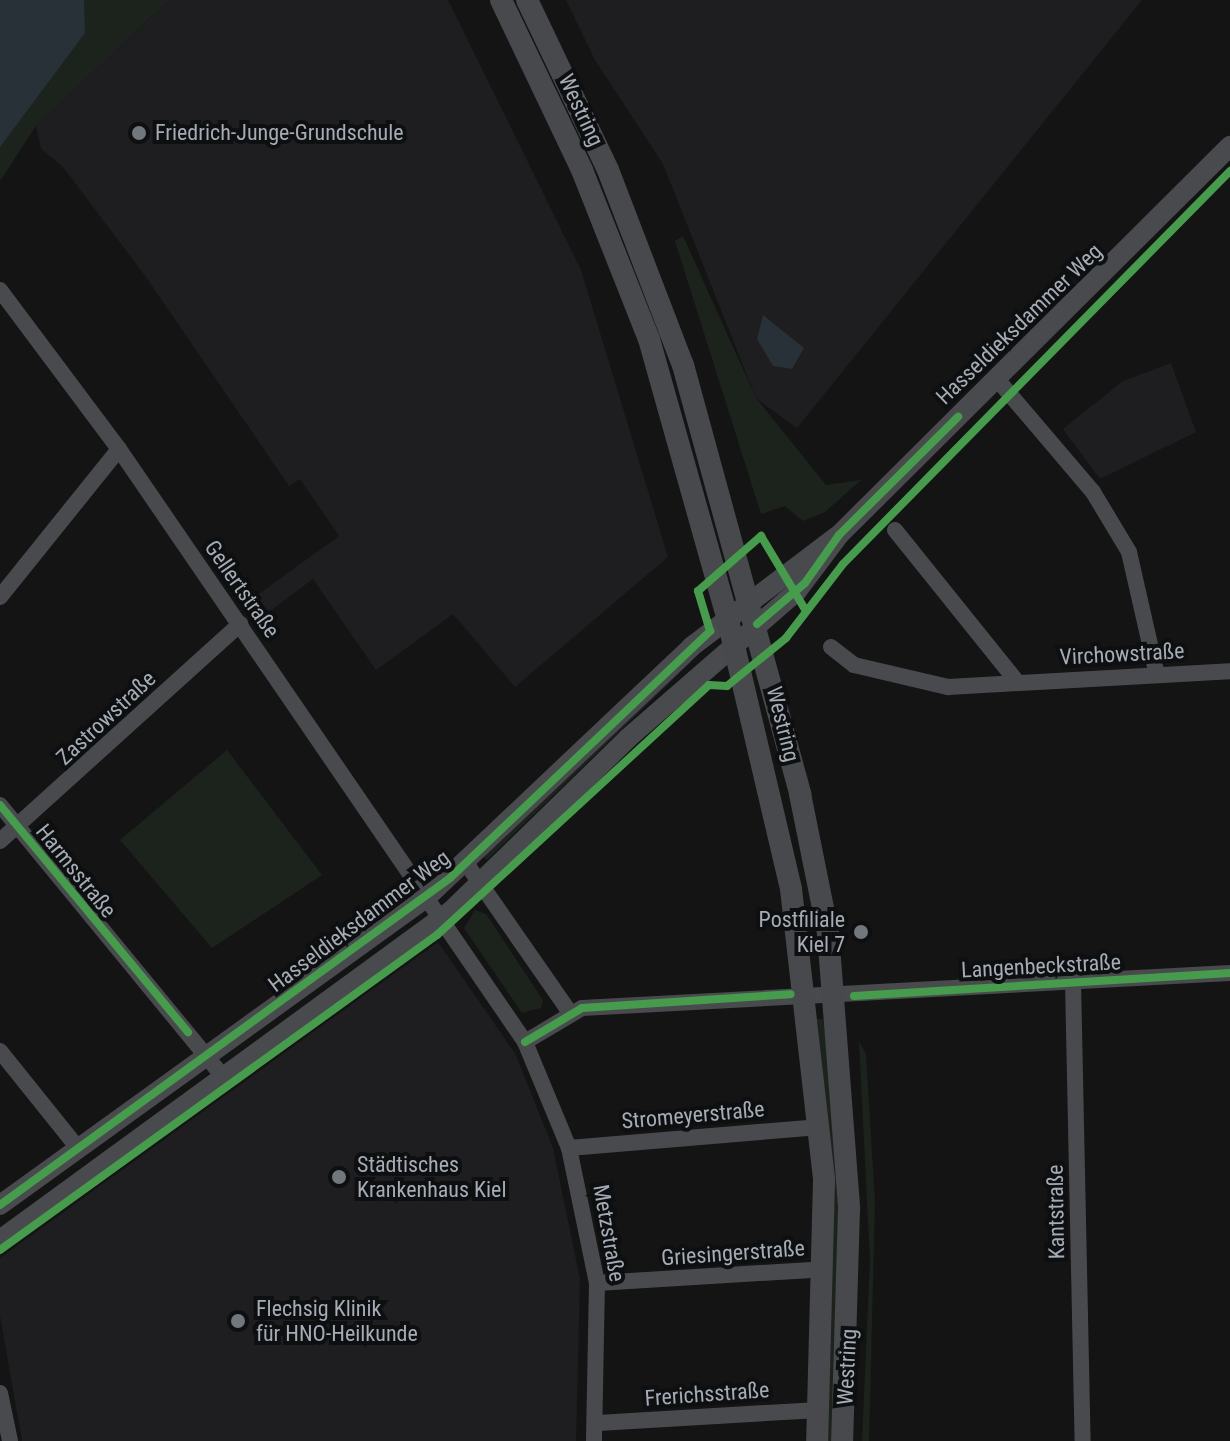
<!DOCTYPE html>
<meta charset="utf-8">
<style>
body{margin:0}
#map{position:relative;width:1230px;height:1441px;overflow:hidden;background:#141414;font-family:"Roboto Condensed",sans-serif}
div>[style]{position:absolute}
.built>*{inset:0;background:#1e1e20}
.green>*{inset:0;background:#1c231d}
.water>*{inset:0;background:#273137}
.minor>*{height:16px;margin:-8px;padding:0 8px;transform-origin:8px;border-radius:8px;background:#484a4d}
.tertiary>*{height:20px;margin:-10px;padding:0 10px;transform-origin:10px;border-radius:10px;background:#484a4d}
.secondary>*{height:22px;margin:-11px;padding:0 11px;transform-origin:11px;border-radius:11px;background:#47494c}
.cycleway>*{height:8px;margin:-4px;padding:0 4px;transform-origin:4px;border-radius:4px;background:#469c4c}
.dots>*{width:22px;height:22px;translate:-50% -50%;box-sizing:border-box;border:4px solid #0e0f10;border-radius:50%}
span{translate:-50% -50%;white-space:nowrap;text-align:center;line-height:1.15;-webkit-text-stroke:8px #0e0f10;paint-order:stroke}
.street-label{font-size:22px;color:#a5acb6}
.poi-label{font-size:22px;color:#a5acb6}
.left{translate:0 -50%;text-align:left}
.right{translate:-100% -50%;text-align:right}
</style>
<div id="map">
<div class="built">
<div style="clip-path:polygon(169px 0,448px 0,581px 270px,668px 557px,515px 687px,453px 614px,376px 670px,313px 579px,258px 620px,245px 604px,339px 536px,300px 479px,289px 486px,146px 277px,63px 167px,41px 149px,36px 126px)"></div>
<div style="clip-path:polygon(566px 0,1142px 0,797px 428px,756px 398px,663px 164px,595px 60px)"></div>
<div style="clip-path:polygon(1171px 363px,1196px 432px,1100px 479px,1063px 429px,1123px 381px)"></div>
<div style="clip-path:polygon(438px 942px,516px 1055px,553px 1148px,580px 1279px,576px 1441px,22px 1441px,0 1316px,0 1258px)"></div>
</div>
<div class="green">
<div style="clip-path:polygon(0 0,169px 0,36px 126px,0 181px)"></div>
<div style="clip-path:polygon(683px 236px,756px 398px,826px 485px,861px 480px,825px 512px,803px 521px,785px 506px,761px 514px,675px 241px)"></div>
<div style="clip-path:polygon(692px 655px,691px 662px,487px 860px,481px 854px)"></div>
<div style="clip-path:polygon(227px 750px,322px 875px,212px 948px,120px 840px)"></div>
<div style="clip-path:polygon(475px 910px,486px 914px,543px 1000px,541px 1008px,522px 1013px,464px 928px)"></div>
<div style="clip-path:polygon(817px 1019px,823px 1019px,841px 1151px,837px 1441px,826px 1441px,826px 1105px)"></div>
<div style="clip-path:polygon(859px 1042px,866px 1054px,875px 1203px,869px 1441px,862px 1441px,870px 1260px)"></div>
</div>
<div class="water">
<div style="clip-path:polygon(0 0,84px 0,85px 33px,0 147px)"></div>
<div style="clip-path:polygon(763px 315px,804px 348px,792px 369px,773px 366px,757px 339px)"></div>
</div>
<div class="minor">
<div style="left:0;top:290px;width:199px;rotate:53.2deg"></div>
<div style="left:119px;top:449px;width:719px;rotate:55.6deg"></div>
<div style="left:525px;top:1042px;width:115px;rotate:67.5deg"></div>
<div style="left:569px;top:1148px;width:138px;rotate:78.3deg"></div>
<div style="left:597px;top:1283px;width:158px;rotate:91.1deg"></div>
<div style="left:996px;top:378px;width:150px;rotate:49.6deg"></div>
<div style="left:1093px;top:492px;width:70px;rotate:59deg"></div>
<div style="left:1129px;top:552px;width:122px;rotate:77.2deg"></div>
<div style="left:895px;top:530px;width:195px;rotate:51.2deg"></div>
<div style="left:0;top:597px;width:190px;rotate:-51.2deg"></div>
<div style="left:831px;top:647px;width:29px;rotate:38deg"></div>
<div style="left:854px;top:665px;width:97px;rotate:13.2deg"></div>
<div style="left:948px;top:687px;width:282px;rotate:-3.2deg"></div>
<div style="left:0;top:805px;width:355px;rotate:50.6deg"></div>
<div style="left:0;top:841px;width:324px;rotate:-42.1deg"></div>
<div style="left:466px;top:863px;width:179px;rotate:55.2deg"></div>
<div style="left:1073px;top:982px;width:459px;rotate:88.8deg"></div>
<div style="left:525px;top:1042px;width:66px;rotate:-30.8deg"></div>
<div style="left:582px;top:1008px;width:649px;rotate:-3.09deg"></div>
<div style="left:0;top:1051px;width:124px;rotate:51.2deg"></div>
<div style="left:569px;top:1148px;width:252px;rotate:-4.8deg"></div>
<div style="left:597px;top:1283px;width:227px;rotate:-3.5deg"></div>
<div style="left:0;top:1393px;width:49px;rotate:78.2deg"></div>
<div style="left:598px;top:1423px;width:221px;rotate:-3.4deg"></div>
</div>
<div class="tertiary">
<div style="left:0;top:1205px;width:526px;rotate:-35.8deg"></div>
<div style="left:427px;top:897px;width:364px;rotate:-43.4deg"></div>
<div style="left:691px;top:647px;width:182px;rotate:-37.2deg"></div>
<div style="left:0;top:1240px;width:560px;rotate:-36.13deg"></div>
<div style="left:452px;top:910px;width:246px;rotate:-44.3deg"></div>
<div style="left:628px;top:738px;width:224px;rotate:-41deg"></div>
<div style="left:797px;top:591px;width:70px;rotate:-53.1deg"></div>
<div style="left:839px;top:535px;width:552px;rotate:-44.85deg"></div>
</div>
<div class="secondary">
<div style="left:501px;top:0;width:188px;rotate:64.5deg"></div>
<div style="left:582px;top:170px;width:182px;rotate:68.4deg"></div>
<div style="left:649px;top:339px;width:288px;rotate:74.3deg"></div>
<div style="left:727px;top:616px;width:280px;rotate:76.8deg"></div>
<div style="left:791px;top:889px;width:293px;rotate:83.5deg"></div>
<div style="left:824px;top:1180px;width:261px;rotate:91.5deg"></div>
<div style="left:527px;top:0;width:188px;rotate:64.5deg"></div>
<div style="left:608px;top:170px;width:209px;rotate:69deg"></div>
<div style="left:683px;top:365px;width:445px;rotate:74.7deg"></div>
<div style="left:800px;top:794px;width:142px;rotate:78.6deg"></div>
<div style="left:828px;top:933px;width:277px;rotate:85.6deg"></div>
<div style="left:849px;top:1209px;width:232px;rotate:91.7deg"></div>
</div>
<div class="cycleway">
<div style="left:757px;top:624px;width:63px;rotate:-40.5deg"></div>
<div style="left:805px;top:583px;width:59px;rotate:-54.7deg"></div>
<div style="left:839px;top:535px;width:168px;rotate:-44.8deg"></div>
<div style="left:0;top:805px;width:295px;rotate:50.4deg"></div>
<div style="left:854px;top:996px;width:377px;rotate:-3.5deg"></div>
<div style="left:525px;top:1042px;width:66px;rotate:-30.8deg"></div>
<div style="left:582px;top:1008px;width:209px;rotate:-3.8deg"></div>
<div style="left:0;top:1205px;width:556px;rotate:-36deg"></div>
<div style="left:450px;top:878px;width:359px;rotate:-43.5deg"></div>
<div style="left:710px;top:631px;width:42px;rotate:-106.7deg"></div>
<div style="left:698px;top:591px;width:84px;rotate:-41.1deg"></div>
<div style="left:761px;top:536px;width:87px;rotate:59deg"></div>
<div style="left:0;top:1250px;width:539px;rotate:-35.78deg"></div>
<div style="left:437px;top:935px;width:369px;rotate:-42.6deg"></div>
<div style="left:709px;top:685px;width:18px;rotate:3deg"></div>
<div style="left:727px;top:686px;width:76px;rotate:-39.1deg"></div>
<div style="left:786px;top:638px;width:93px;rotate:-52.4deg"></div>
<div style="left:843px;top:564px;width:552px;rotate:-45.44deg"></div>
</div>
<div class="dots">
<div style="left:139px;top:133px;background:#72777d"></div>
<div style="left:861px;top:932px;background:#72777d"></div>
<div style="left:339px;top:1177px;background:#72777d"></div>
<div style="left:238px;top:1321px;background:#72777d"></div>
</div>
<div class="street-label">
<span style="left:581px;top:110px;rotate:65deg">Westring</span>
<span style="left:1019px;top:324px;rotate:-44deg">Hasseldieksdammer Weg</span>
<span style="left:242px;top:589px;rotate:55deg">Gellertstraße</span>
<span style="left:1122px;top:654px;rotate:-3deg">Virchowstraße</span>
<span style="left:106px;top:718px;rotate:-43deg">Zastrowstraße</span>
<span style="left:783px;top:724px;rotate:76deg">Westring</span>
<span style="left:76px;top:871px;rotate:51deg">Harmsstraße</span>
<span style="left:359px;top:921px;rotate:-37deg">Hasseldieksdammer Weg</span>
<span style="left:1041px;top:966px;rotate:-3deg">Langenbeckstraße</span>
<span style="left:693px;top:1115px;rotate:-5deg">Stromeyerstraße</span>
<span style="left:1056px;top:1212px;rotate:-91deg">Kantstraße</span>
<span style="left:609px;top:1233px;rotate:80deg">Metzstraße</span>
<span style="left:733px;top:1253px;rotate:-4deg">Griesingerstraße</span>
<span style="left:847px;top:1367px;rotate:-87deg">Westring</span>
<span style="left:707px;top:1394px;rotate:-4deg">Frerichsstraße</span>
</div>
<div class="poi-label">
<span class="left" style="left:155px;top:133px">Friedrich-Junge-Grundschule</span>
<span class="right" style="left:845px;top:932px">Postfiliale<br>Kiel 7</span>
<span class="left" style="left:357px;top:1177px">Städtisches<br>Krankenhaus Kiel</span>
<span class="left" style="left:256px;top:1321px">Flechsig Klinik<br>für HNO-Heilkunde</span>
</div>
</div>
